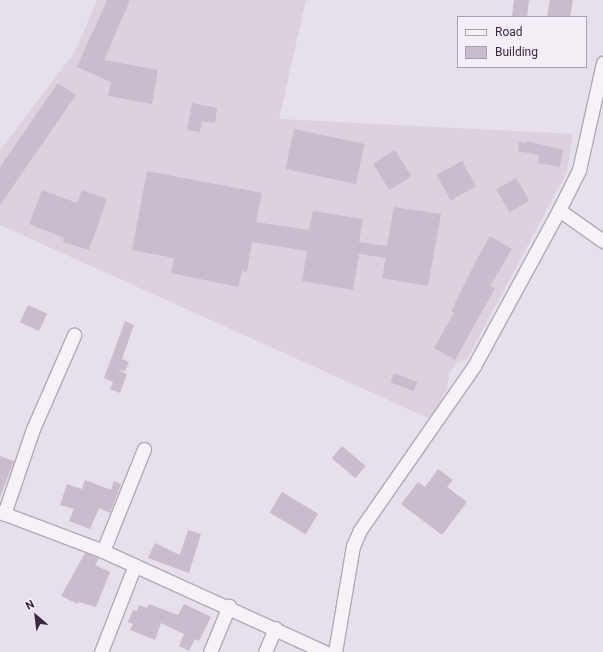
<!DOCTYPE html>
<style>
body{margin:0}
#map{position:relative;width:603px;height:652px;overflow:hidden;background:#e7dfea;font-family:Roboto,sans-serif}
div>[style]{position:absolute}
.built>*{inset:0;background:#dbd1df}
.building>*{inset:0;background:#c8bccd;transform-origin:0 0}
.roads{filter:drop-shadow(1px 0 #b3a8b8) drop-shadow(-1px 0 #b3a8b8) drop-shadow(0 1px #b3a8b8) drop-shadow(0 -1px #b3a8b8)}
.minor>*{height:13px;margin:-6.5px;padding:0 6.5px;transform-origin:6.5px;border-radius:6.5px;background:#f6f2f8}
span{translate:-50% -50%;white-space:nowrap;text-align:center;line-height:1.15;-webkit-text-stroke:3px #f4eff7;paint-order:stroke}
.legend{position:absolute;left:457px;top:16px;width:130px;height:52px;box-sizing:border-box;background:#f4eff7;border:1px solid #aa9faf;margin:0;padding:5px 7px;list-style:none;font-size:12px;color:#3b2742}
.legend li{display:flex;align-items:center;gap:8px;height:20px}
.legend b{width:20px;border:1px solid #aa9faf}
.north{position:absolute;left:16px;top:596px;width:40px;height:40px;-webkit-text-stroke:3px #f4eff7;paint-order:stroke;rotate:332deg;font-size:11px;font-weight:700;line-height:16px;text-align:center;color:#3b2742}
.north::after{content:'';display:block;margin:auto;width:14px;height:18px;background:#3b2742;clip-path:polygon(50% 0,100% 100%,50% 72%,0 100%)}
</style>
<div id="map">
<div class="built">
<div style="clip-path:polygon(97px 0,306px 0,279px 119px,573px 134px,567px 172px,467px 359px,457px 363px,449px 374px,447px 390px,430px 419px,0 225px,0 150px,75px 52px)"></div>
</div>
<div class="building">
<div style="clip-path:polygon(107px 0,130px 0,104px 60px,158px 70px,152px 104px,108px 96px,111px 82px,77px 67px)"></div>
<div style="clip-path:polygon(514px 0,529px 0,527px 17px,512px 17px)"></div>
<div style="clip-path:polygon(550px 0,573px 0,570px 17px,547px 17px)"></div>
<div style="clip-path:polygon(58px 83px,76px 95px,0 205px,0 167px)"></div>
<div style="clip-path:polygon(192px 103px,217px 108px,215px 123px,202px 121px,200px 132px,187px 130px)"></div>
<div style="left:294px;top:129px;width:72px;height:41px;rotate:12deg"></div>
<div style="clip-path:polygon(527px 141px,563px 150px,560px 167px,538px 163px,539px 155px,518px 151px,519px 142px,526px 143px)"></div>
<div style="left:395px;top:150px;width:31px;height:26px;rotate:58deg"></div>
<div style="left:462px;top:161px;width:29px;height:29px;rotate:61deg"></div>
<div style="clip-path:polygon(147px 171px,262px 193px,256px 222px,309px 230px,313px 211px,363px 219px,359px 242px,387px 246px,394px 207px,441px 214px,428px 286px,382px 278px,386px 258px,359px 254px,353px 290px,302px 281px,307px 251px,252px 242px,247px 272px,242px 271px,238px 287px,171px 273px,174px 258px,132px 250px)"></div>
<div style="left:516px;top:178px;width:26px;height:23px;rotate:59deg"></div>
<div style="clip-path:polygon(42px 190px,77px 203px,82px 190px,107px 199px,89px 250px,63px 242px,64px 238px,29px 224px)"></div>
<div style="clip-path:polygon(490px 236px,512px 249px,490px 286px,495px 288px,455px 360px,434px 348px,454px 313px,451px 311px,477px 259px)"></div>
<div style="left:28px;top:305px;width:21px;height:19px;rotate:25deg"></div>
<div style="clip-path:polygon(125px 321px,134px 325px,122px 359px,129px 362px,125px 371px,117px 370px,127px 374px,120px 393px,110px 389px,113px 382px,104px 378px)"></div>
<div style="left:394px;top:373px;width:25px;height:10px;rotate:21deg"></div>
<div style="left:342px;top:446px;width:31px;height:16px;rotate:40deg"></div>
<div style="clip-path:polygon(0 456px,14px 461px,0 497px)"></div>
<div style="clip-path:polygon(438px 469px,453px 480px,447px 487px,467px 502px,442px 535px,401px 504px,418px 482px,425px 487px)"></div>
<div style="clip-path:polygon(85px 480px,111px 490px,114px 481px,121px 484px,110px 513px,99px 508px,90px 529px,69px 521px,74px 509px,60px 505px,67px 484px,82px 489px)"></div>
<div style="left:282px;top:492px;width:42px;height:24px;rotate:31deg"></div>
<div style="clip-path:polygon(188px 530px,201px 534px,189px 573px,148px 558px,155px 543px,180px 555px)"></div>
<div style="clip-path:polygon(85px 553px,99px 558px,95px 565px,110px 572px,96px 607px,79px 602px,78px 604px,61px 596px)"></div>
<div style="clip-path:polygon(149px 604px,178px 615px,184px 604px,211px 617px,199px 641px,195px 639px,189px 651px,179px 646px,184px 634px,161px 623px,155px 640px,130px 630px,133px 624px,128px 622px,133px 610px,137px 611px,139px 605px,147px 608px)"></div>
</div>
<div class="roads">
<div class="minor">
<div style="left:559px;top:210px;width:54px;rotate:35.2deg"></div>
<div style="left:0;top:512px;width:110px;rotate:20.7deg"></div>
<div style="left:103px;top:551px;width:244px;rotate:24.5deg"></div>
<div style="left:4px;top:514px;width:90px;rotate:-71.2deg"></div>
<div style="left:33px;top:429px;width:103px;rotate:-66.4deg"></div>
<div style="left:103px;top:551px;width:110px;rotate:-68.1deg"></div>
<div style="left:101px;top:652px;width:93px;rotate:-68.7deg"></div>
<div style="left:210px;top:652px;width:50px;rotate:-67.6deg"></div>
<div style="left:265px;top:652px;width:26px;rotate:-67deg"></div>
<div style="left:335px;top:652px;width:108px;rotate:-80.4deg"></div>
<div style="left:353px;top:546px;width:17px;rotate:-66deg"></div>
<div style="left:360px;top:530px;width:200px;rotate:-55.2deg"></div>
<div style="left:474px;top:366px;width:178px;rotate:-61.4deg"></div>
<div style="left:559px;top:210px;width:45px;rotate:-63.4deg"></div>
<div style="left:579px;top:170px;width:110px;rotate:-77.4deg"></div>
</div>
</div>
<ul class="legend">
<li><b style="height:5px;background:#f6f2f8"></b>Road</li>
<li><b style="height:11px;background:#c8bccd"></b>Building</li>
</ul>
<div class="north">N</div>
</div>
